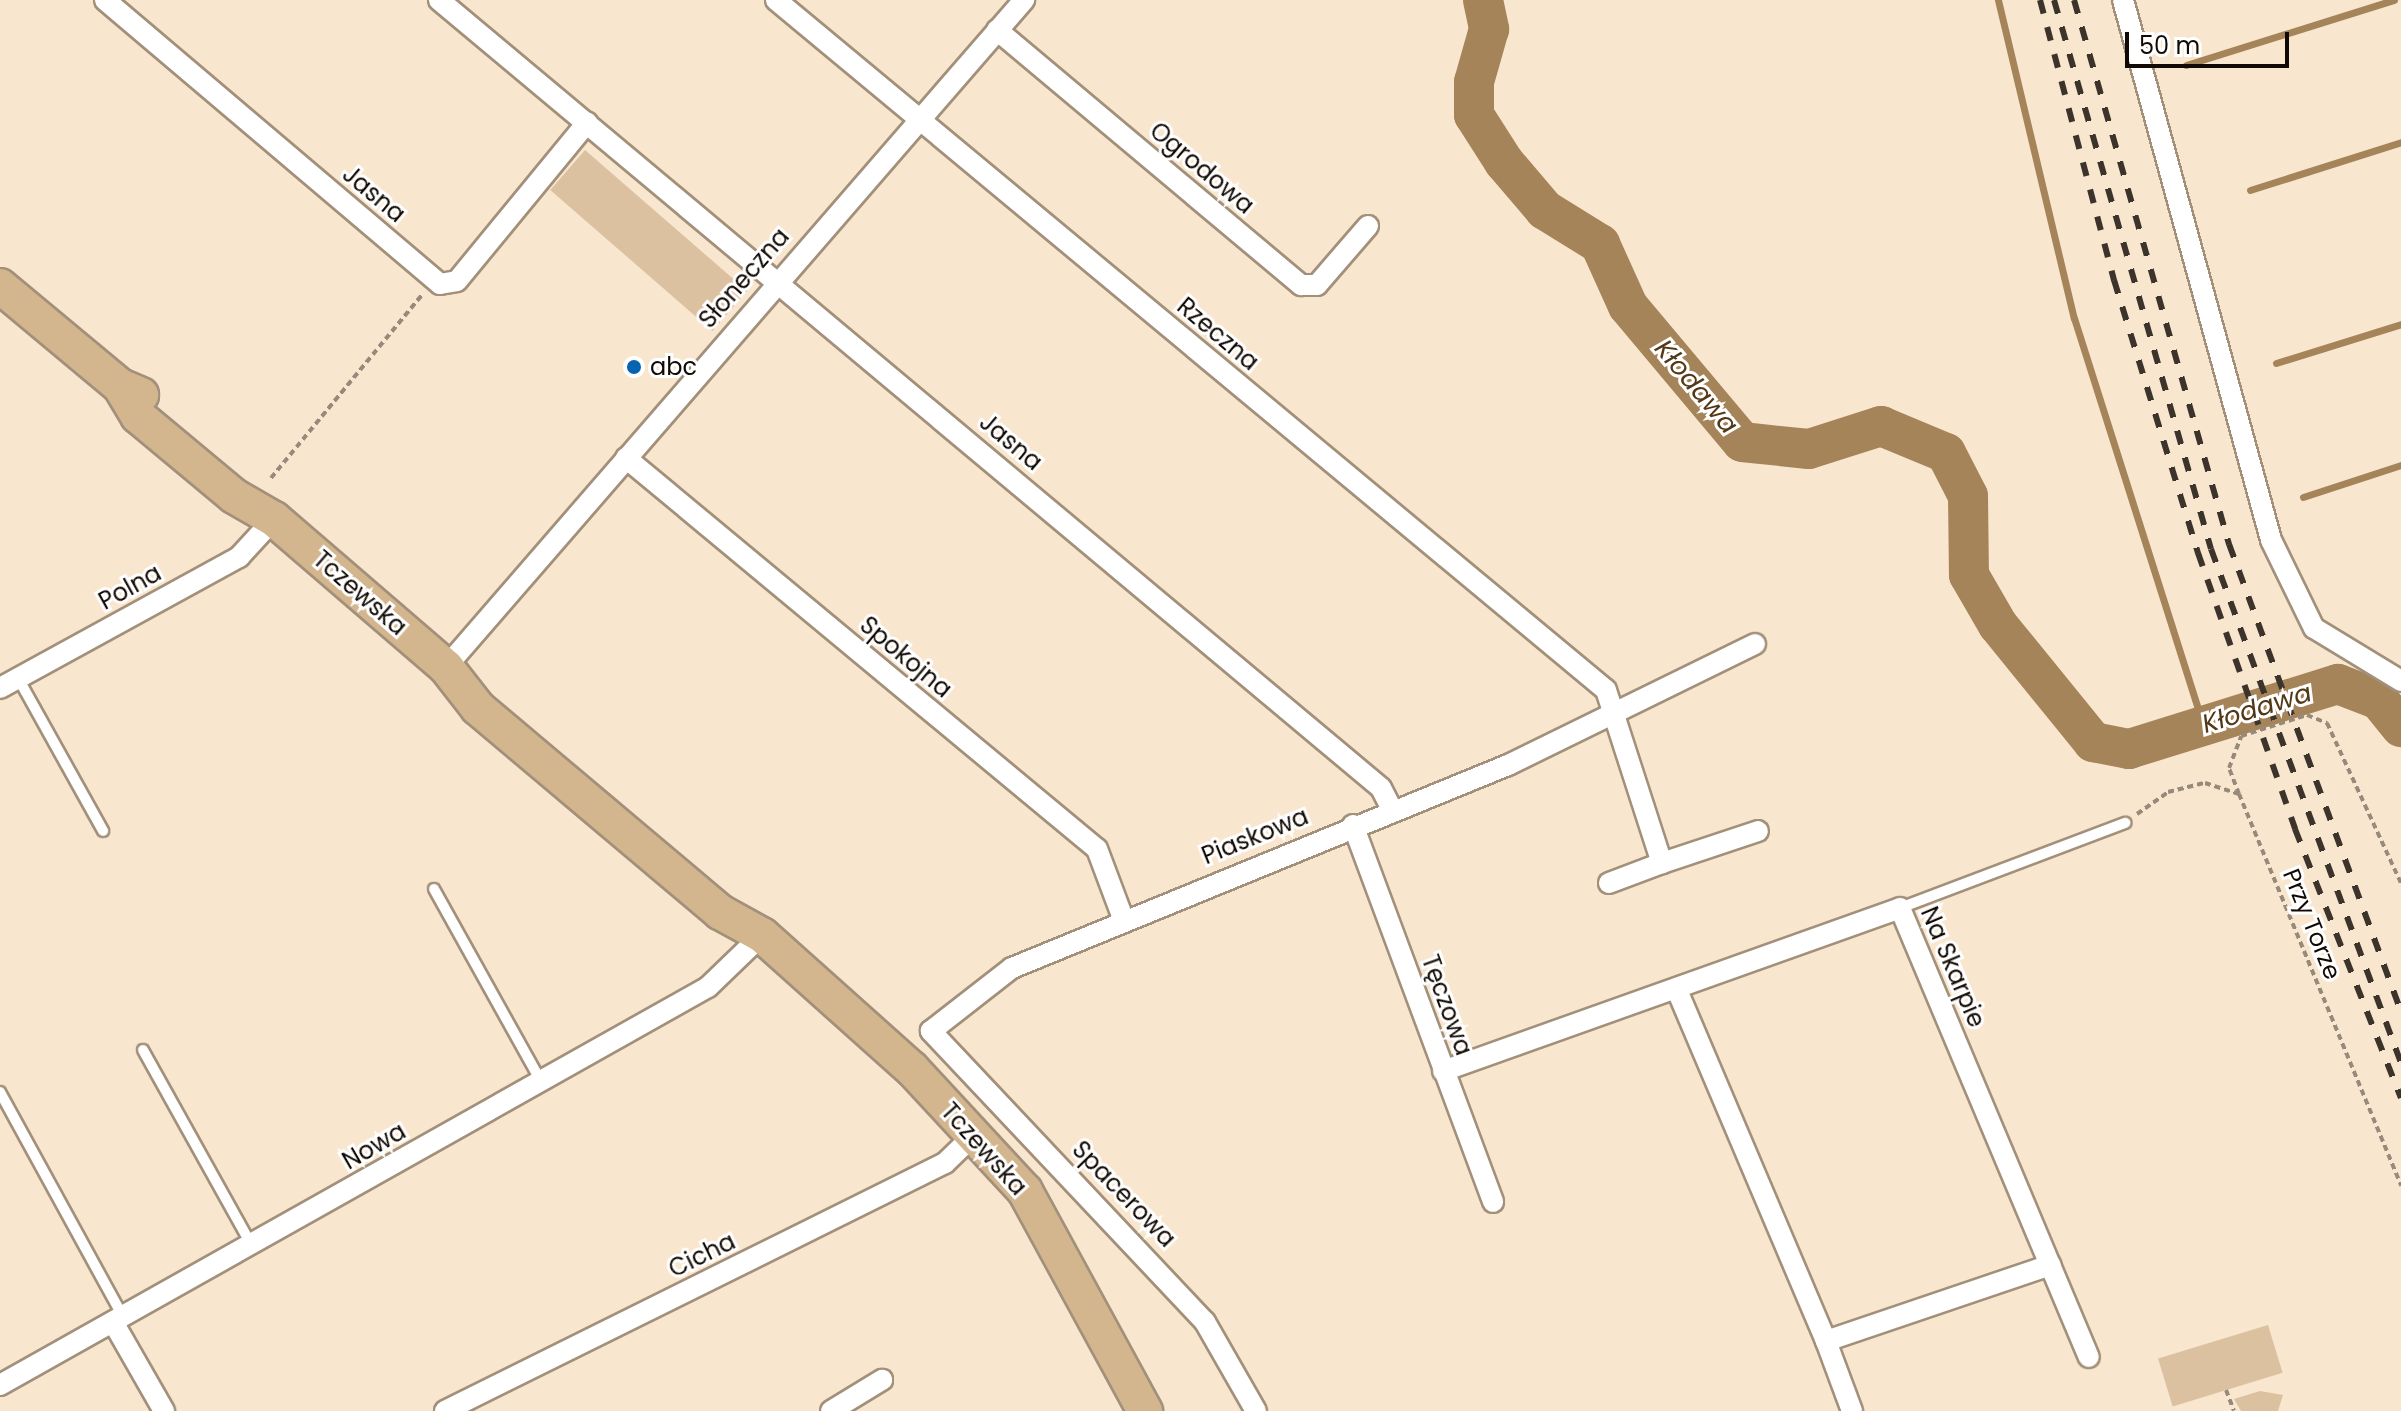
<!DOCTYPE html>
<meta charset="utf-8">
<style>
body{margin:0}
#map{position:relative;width:2401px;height:1411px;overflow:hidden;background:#f9e6cf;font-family:Poppins,sans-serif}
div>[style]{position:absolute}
.green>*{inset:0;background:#dcc1a1;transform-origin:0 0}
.stream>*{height:7px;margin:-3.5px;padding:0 3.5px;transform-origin:3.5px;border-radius:3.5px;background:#a68459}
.river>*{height:40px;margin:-20px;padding:0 20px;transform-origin:20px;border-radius:20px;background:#a68459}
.path>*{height:4px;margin-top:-2px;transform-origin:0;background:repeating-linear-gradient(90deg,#988a7a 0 6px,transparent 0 10px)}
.roads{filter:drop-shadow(2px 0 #a2907a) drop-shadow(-2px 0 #a2907a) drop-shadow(0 2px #a2907a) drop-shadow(0 -2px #a2907a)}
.service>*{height:10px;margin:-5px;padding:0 5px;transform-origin:5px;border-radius:5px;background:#fff}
.minor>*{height:20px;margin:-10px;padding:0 10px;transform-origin:10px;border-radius:10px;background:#fff}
.primary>*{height:34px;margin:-17px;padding:0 17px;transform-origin:17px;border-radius:17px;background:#d3b58e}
.rail>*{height:6px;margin-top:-3px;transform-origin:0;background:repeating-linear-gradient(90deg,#3c332a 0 14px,transparent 0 28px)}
.dots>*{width:22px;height:22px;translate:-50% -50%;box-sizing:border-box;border:4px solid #fff;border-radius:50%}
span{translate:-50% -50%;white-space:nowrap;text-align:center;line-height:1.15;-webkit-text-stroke:6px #fff;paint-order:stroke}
.street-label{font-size:24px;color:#110a04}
.poi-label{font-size:24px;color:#110a04}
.left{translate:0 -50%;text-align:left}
.water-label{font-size:26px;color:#523816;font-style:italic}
.scale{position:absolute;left:2125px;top:32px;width:164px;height:36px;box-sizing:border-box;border:4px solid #110a04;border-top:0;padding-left:10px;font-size:24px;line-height:28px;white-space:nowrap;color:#110a04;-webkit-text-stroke:6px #fff;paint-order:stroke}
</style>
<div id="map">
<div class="green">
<div style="left:585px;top:150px;width:215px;height:53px;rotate:41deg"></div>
<div style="left:2268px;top:1325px;width:50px;height:115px;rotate:73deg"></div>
<div style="clip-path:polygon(2260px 1391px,2283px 1395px,2278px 1411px,2241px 1411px,2234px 1399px)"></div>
</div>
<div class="stream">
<div style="left:1998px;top:0;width:327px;rotate:76.6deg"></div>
<div style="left:2074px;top:318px;width:429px;rotate:72.4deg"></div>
<div style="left:2186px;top:65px;width:218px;rotate:-17.4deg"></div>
<div style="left:2250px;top:190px;width:158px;rotate:-17.6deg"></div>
<div style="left:2276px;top:363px;width:131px;rotate:-17.3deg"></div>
<div style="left:2303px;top:497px;width:103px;rotate:-18.1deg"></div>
</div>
<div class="river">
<div style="left:1483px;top:0;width:30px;rotate:78deg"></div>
<div style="left:1489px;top:29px;width:55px;rotate:105.8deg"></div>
<div style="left:1474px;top:82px;width:33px;rotate:90deg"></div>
<div style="left:1474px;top:115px;width:56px;rotate:57.4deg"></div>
<div style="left:1504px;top:162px;width:63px;rotate:49.5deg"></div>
<div style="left:1545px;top:210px;width:65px;rotate:31.7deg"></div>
<div style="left:1600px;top:244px;width:68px;rotate:65.7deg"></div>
<div style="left:1628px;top:306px;width:177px;rotate:50deg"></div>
<div style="left:1742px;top:442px;width:67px;rotate:6deg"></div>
<div style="left:1809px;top:449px;width:76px;rotate:-17.7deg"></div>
<div style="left:1881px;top:426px;width:70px;rotate:22.6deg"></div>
<div style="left:1946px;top:453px;width:48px;rotate:62.9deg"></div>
<div style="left:1968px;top:496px;width:79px;rotate:89.3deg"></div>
<div style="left:1969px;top:575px;width:58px;rotate:59.9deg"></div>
<div style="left:1998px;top:625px;width:151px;rotate:50.9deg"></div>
<div style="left:2093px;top:742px;width:37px;rotate:11deg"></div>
<div style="left:2129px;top:749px;width:219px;rotate:-17.3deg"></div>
<div style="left:2338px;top:684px;width:44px;rotate:21.3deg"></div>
<div style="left:2379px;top:700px;width:35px;rotate:51deg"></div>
</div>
<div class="path">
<div style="left:271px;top:478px;width:237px;rotate:-50.5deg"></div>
<div style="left:2239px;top:794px;width:28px;rotate:-111deg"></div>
<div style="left:2229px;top:768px;width:34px;rotate:-69deg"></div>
<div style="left:2241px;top:736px;width:69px;rotate:-17.7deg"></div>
<div style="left:2307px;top:715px;width:22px;rotate:22deg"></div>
<div style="left:2327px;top:723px;width:176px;rotate:65.2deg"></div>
<div style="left:2137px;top:814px;width:38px;rotate:-35deg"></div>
<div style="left:2168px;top:792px;width:38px;rotate:-14deg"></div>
<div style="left:2205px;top:783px;width:36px;rotate:18deg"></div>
<div style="left:2239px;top:794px;width:424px;rotate:67.5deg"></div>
<div style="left:2226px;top:1390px;width:22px;rotate:69deg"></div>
</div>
<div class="roads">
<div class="service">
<div style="left:18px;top:678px;width:175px;rotate:60.9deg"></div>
<div style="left:434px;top:889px;width:220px;rotate:60.9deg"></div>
<div style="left:1900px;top:908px;width:241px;rotate:-20.7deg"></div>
<div style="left:143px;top:1050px;width:224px;rotate:60.9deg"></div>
<div style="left:0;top:1092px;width:256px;rotate:61.3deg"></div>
</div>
<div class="minor">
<div style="left:105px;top:0;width:439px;rotate:40.3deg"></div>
<div style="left:440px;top:284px;width:17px;rotate:-10deg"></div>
<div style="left:457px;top:281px;width:205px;rotate:-50.6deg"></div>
<div style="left:439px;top:0;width:1228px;rotate:39.91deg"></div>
<div style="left:1381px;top:788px;width:25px;rotate:63deg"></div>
<div style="left:776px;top:0;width:1079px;rotate:39.74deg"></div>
<div style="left:1606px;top:690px;width:182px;rotate:72.1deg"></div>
<div style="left:1662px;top:863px;width:101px;rotate:-18.4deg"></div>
<div style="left:2123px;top:0;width:560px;rotate:74.67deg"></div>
<div style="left:2271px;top:540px;width:98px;rotate:64deg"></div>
<div style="left:2314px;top:628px;width:102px;rotate:31.3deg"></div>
<div style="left:997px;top:30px;width:397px;rotate:40deg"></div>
<div style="left:1301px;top:285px;width:16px"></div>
<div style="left:1317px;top:285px;width:78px;rotate:-49.2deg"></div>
<div style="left:626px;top:458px;width:612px;rotate:39.7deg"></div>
<div style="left:1097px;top:849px;width:74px;rotate:69.4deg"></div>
<div style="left:446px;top:667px;width:883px;rotate:-49.09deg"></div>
<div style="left:0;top:688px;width:273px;rotate:-28.7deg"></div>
<div style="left:239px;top:557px;width:52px;rotate:-47.4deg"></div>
<div style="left:1353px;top:825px;width:402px;rotate:69.6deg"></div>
<div style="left:1609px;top:883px;width:57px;rotate:-20.7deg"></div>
<div style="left:1677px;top:990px;width:381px;rotate:67deg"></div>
<div style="left:1826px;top:1341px;width:237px;rotate:-18.7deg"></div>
<div style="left:1443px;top:1071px;width:485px;rotate:-19.6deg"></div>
<div style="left:1900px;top:908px;width:487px;rotate:67.2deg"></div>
<div style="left:113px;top:1322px;width:103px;rotate:60.2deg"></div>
<div style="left:1826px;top:1341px;width:75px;rotate:69.6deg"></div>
<div style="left:0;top:1385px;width:812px;rotate:-29.34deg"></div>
<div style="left:708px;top:987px;width:75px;rotate:-43.9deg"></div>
<div style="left:445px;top:1411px;width:558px;rotate:-26.38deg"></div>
<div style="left:945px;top:1163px;width:40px;rotate:-44deg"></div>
<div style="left:831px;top:1411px;width:60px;rotate:-31.3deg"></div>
<div style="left:1256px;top:1411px;width:103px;rotate:-119.8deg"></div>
<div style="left:1205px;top:1322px;width:400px;rotate:-133.3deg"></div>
<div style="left:931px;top:1031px;width:103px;rotate:-37.9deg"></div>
<div style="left:1012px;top:968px;width:536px;rotate:-22.26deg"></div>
<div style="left:1508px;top:765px;width:275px;rotate:-26.1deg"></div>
</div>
<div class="primary">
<div style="left:0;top:286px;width:156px;rotate:39.8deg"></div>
<div style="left:120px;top:386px;width:23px;rotate:23deg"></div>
<div style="left:120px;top:386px;width:35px;rotate:59deg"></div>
<div style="left:138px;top:416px;width:125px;rotate:39.8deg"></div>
<div style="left:234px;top:496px;width:46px;rotate:29.9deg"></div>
<div style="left:274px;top:519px;width:227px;rotate:40.7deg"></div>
<div style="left:446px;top:667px;width:52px;rotate:52deg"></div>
<div style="left:478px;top:708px;width:317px;rotate:40.1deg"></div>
<div style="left:720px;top:912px;width:48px;rotate:28.7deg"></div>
<div style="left:762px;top:935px;width:201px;rotate:41.8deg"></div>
<div style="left:912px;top:1069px;width:166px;rotate:47.2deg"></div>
<div style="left:1025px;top:1191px;width:251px;rotate:61.4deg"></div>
</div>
</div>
<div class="rail">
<div style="left:2040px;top:0;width:290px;rotate:75.2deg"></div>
<div style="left:2114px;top:280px;width:286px;rotate:72.9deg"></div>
<div style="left:2198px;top:553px;width:293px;rotate:70.6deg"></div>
<div style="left:2295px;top:829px;width:289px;rotate:68.5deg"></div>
<div style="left:2054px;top:0;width:571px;rotate:74.04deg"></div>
<div style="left:2211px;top:549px;width:548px;rotate:69.71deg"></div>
<div style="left:2074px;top:0;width:566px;rotate:74.1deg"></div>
<div style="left:2229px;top:544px;width:498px;rotate:69.8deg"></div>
</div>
<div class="dots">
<div style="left:634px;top:367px;background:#0663b0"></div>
</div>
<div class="street-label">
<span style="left:1202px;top:168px;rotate:40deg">Ogrodowa</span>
<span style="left:374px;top:194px;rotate:40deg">Jasna</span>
<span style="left:744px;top:278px;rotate:-49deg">Słoneczna</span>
<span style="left:1218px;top:334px;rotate:40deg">Rzeczna</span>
<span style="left:1011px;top:442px;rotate:40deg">Jasna</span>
<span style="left:130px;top:587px;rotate:-29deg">Polna</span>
<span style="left:360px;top:593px;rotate:41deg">Tczewska</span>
<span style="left:906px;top:657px;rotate:40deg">Spokojna</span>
<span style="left:1255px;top:836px;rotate:-22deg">Piaskowa</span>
<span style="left:2312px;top:924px;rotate:68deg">Przy Torze</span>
<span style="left:1953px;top:967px;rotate:67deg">Na Skarpie</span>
<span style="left:1447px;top:1005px;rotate:70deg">Tęczowa</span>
<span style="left:374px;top:1146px;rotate:-30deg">Nowa</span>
<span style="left:984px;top:1149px;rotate:48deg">Tczewska</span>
<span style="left:1124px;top:1194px;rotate:46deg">Spacerowa</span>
<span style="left:702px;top:1255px;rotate:-26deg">Cicha</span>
</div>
<div class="poi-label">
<span class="left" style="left:650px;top:367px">abc</span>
</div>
<div class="water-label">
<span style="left:1696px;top:387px;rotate:50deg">Kłodawa</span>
<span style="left:2257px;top:709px;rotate:-17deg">Kłodawa</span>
</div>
<div class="scale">50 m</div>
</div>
